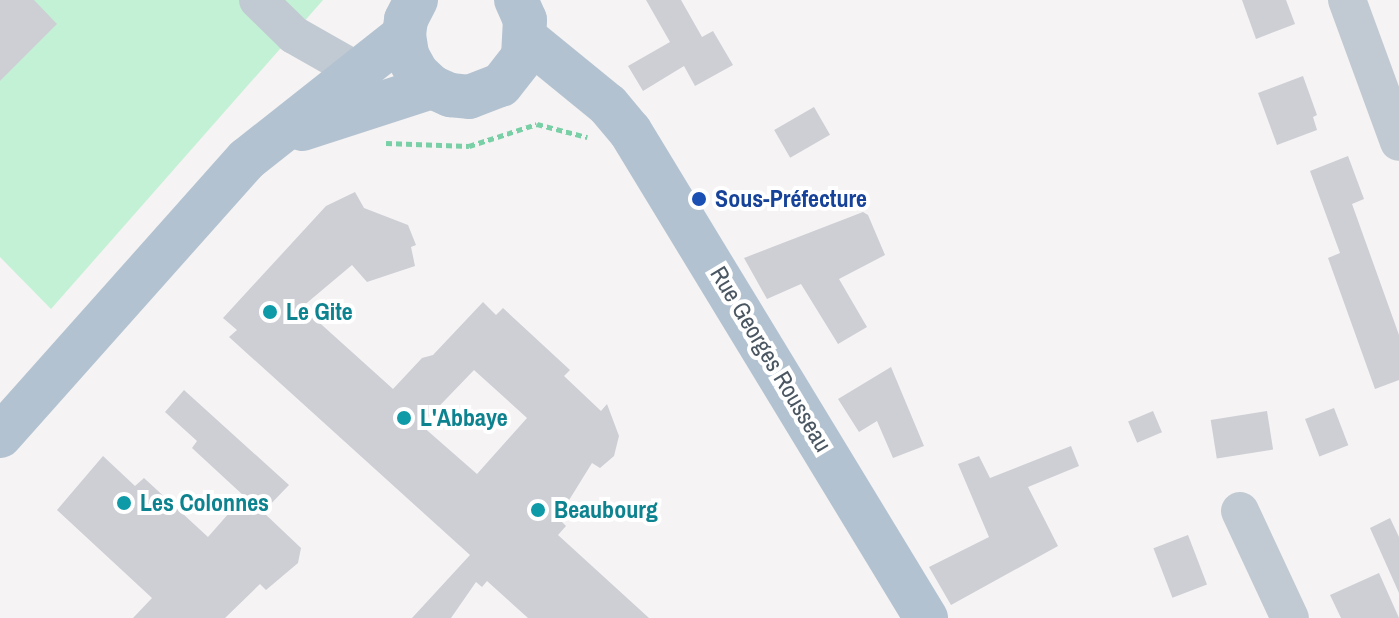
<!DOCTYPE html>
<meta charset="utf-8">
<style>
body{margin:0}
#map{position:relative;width:1399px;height:618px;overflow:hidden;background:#f5f3f3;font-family:"Archivo Narrow",sans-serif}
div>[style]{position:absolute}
.green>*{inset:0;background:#c3f1d5}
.building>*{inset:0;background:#cdcfd5;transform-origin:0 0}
.path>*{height:5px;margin-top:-2.5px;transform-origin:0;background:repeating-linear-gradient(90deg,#7ad0a6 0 6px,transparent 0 10px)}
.minor>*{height:38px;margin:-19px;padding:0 19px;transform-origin:19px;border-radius:19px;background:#c1cad2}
.major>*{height:44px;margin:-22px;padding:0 22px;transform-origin:22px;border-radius:22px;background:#b3c2d1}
.dots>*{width:22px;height:22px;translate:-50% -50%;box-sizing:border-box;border:4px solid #fff;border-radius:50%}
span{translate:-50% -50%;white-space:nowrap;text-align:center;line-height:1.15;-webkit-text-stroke:8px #fff;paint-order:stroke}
.transit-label{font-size:24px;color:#164399;font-weight:700}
.left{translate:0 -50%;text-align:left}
.culture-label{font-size:24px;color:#0d838f;font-weight:700}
.street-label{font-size:24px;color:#4a5661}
</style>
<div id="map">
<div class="green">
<div style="clip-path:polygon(0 0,323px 0,51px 309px,0 257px)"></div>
</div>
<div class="building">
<div style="clip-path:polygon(0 0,34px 0,57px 24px,0 81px)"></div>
<div style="clip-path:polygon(646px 0,681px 0,702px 37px,713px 31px,733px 65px,695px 86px,684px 66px,643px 91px,628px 66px,670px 42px)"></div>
<div style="clip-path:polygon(1242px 0,1286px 0,1295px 24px,1256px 39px)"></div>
<div style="clip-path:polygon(1303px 76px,1317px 115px,1313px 117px,1317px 130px,1277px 145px,1258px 93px)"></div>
<div style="left:814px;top:107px;width:32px;height:46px;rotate:60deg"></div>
<div style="clip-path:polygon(1348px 156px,1364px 199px,1352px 204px,1399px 335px,1399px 380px,1375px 389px,1328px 258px,1340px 253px,1310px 171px)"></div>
<div style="clip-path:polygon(evenodd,355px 192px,364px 208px,408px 225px,416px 245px,411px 247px,415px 266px,367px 282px,352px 265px,302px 307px,393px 389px,422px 358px,433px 355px,483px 302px,496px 315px,503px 308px,570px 370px,564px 376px,601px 411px,607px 404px,619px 436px,614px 456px,600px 468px,592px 463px,558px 518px,566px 526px,558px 535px,649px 618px,528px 618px,487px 581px,482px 587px,476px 582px,451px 618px,412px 618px,470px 555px,229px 337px,237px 330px,223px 318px,326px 206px,355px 192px,474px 370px,527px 418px,477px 474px,421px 425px,474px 370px)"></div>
<div style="clip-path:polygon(863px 212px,868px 215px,885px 255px,839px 279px,867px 327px,838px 344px,801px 284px,767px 299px,744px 258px)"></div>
<div style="clip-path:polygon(891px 367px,924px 446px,893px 458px,877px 421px,859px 432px,838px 399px)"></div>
<div style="clip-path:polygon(184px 390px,289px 485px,263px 512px,301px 548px,298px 563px,266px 590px,260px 584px,225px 618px,133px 618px,152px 598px,57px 510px,103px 456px,135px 486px,144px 478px,208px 537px,244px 496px,192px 448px,197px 441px,165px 412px)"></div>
<div style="left:1334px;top:408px;width:40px;height:31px;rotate:69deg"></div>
<div style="left:1153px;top:411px;width:23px;height:27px;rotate:67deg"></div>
<div style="left:1267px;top:411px;width:39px;height:57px;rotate:81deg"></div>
<div style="clip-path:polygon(1071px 446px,1079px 466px,1028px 487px,1058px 546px,951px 605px,929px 567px,989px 537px,958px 464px,979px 456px,990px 478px)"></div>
<div style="clip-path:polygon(1390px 518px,1399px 537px,1399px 593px,1370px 528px)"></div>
<div style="left:1188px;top:535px;width:53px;height:37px;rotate:69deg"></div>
<div style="clip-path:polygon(1379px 573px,1399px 618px,1341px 618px,1330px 595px)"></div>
</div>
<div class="path">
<div style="left:386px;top:143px;width:83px;rotate:2.1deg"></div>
<div style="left:469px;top:146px;width:71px;rotate:-17.9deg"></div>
<div style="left:537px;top:124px;width:52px;rotate:14.6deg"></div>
</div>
<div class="minor">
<div style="left:258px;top:0;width:50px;rotate:44.2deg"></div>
<div style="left:294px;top:35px;width:75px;rotate:29.6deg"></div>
<div style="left:1347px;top:0;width:151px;rotate:69.9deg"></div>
<div style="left:1240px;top:511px;width:118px;rotate:65deg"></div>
</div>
<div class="major">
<div style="left:416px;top:0;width:22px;rotate:117deg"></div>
<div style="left:406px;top:20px;width:15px;rotate:98deg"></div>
<div style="left:404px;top:35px;width:20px;rotate:81deg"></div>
<div style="left:407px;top:55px;width:21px;rotate:61deg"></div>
<div style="left:417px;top:73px;width:21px;rotate:43deg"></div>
<div style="left:432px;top:87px;width:20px;rotate:24deg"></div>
<div style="left:450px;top:95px;width:19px;rotate:6deg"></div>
<div style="left:469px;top:97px;width:34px;rotate:-21deg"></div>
<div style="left:501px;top:85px;width:36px;rotate:-52deg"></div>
<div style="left:523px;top:57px;width:37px;rotate:-87deg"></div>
<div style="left:525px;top:20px;width:22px;rotate:-114deg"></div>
<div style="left:527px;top:39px;width:104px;rotate:39.2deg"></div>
<div style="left:608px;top:105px;width:34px;rotate:50deg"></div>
<div style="left:630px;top:131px;width:570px;rotate:58.71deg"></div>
<div style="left:302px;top:129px;width:137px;rotate:-17.9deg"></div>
<div style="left:0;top:436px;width:371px;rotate:-48.3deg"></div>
<div style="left:247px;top:159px;width:200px;rotate:-38.3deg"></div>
</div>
<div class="dots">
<div style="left:699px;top:199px;background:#1a4fb4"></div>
<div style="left:270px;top:312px;background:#0f9aa8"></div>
<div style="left:404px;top:418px;background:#0f9aa8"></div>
<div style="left:124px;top:503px;background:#0f9aa8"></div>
<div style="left:538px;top:510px;background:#0f9aa8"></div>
</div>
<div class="transit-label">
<span class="left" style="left:715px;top:199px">Sous-Préfecture</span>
</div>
<div class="culture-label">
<span class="left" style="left:286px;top:312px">Le Gite</span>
<span class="left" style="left:420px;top:418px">L'Abbaye</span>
<span class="left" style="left:140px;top:503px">Les Colonnes</span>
<span class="left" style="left:554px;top:510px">Beaubourg</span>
</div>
<div class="street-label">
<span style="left:771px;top:359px;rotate:59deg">Rue Georges Rousseau</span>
</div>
</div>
